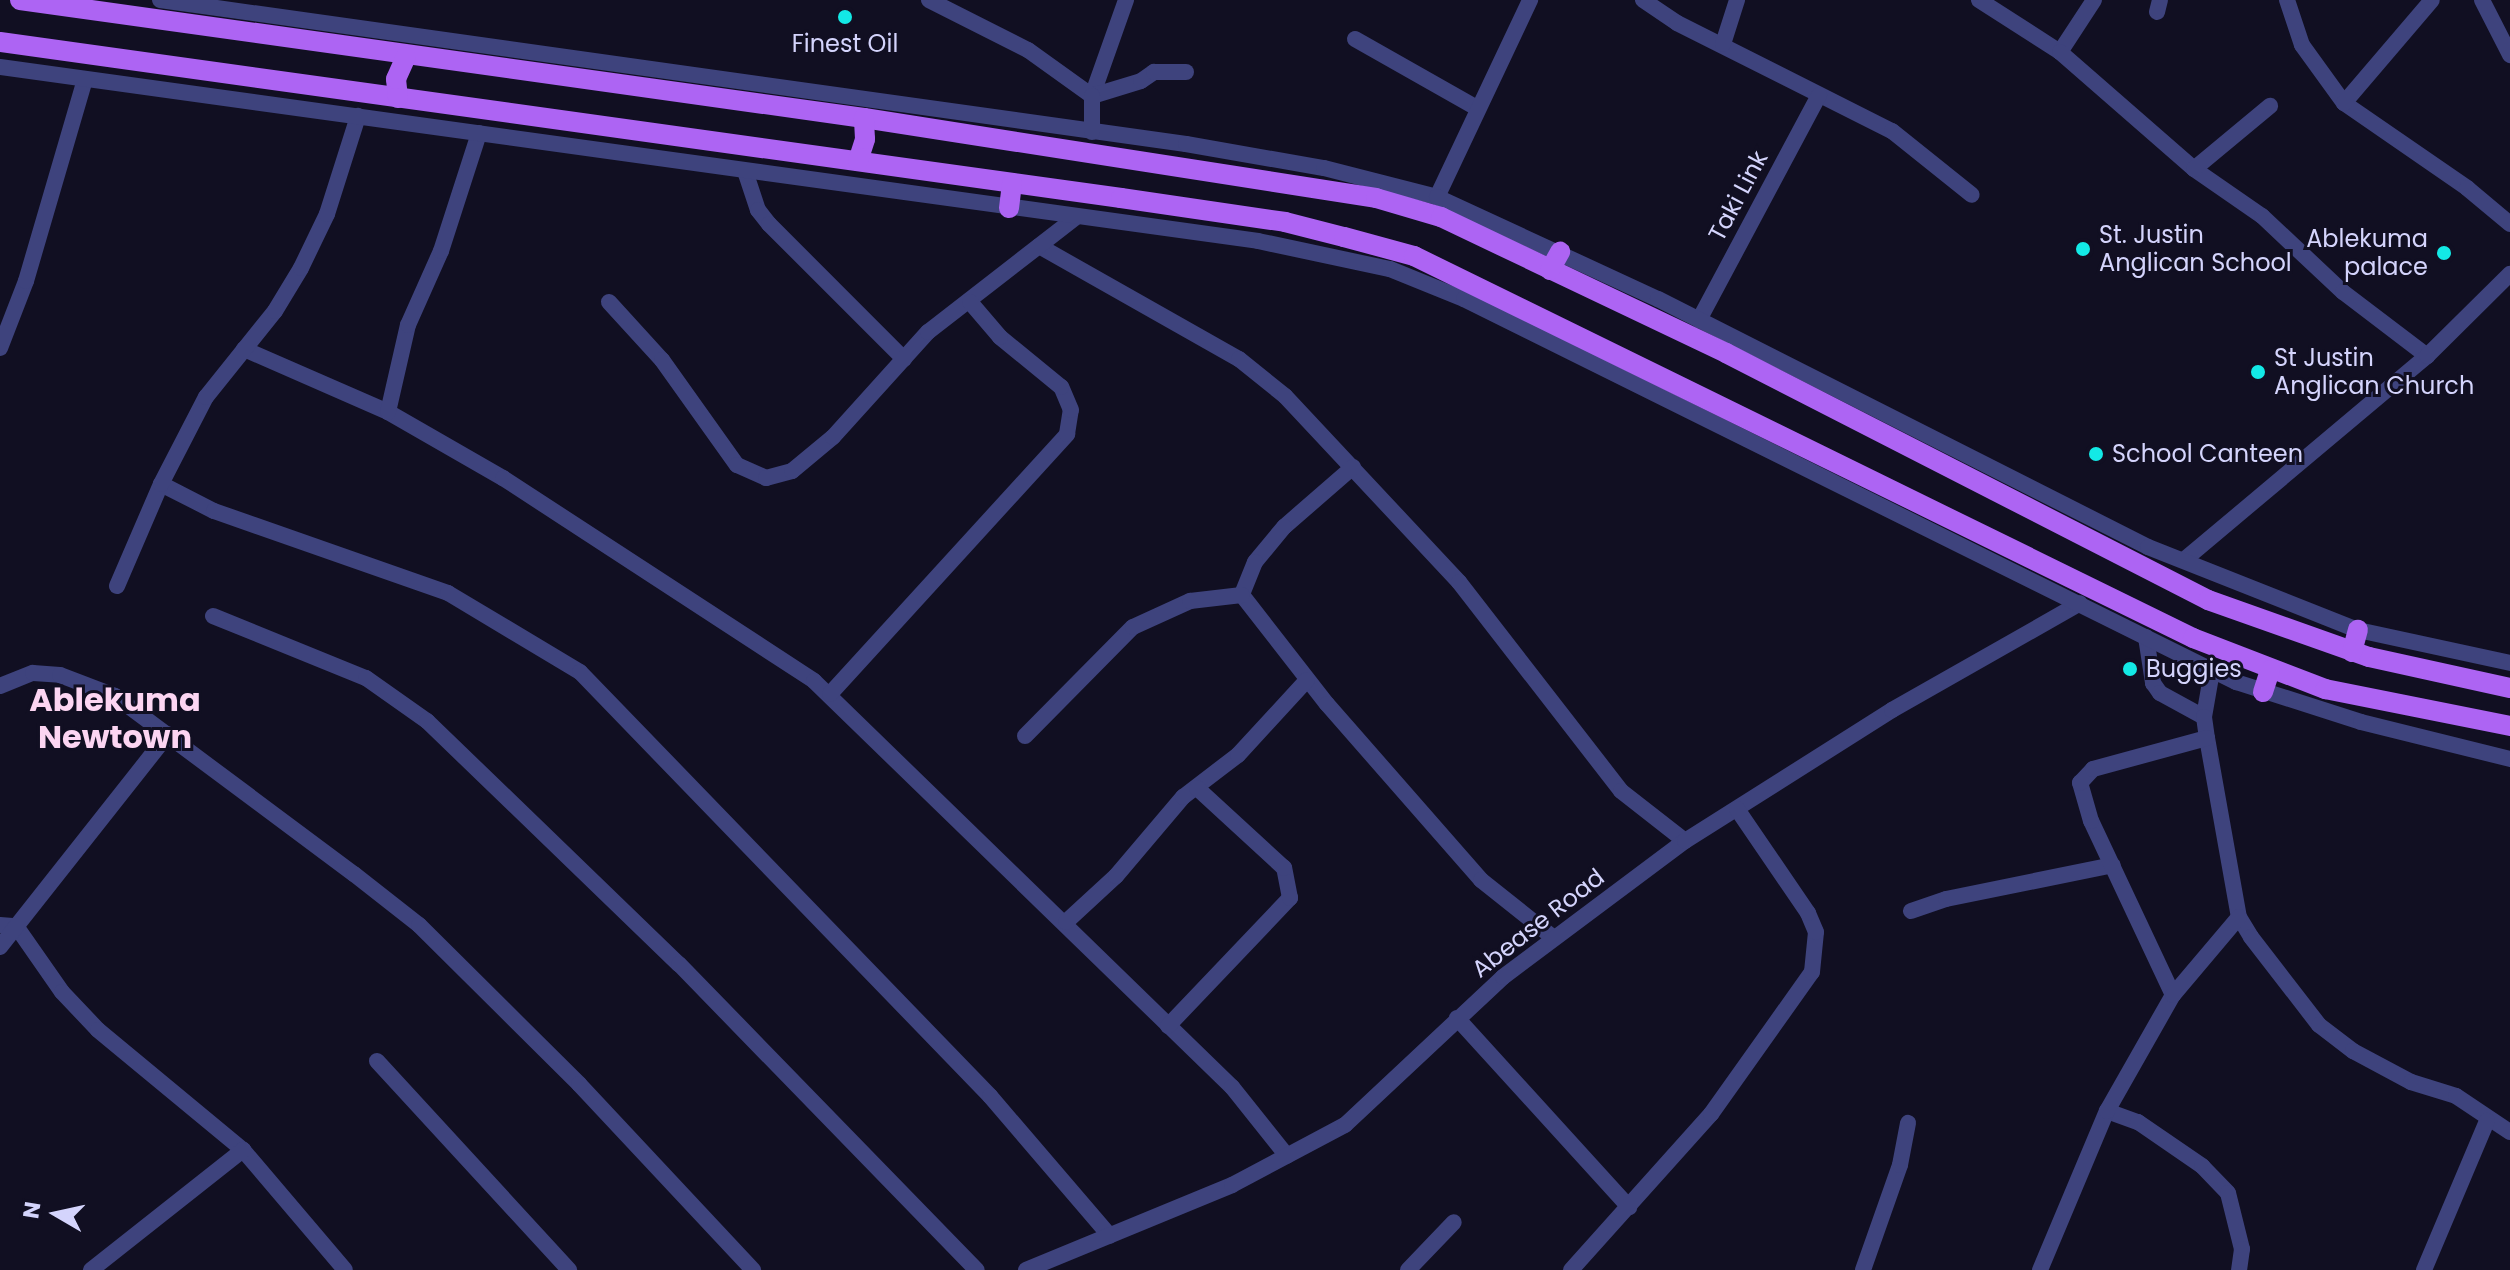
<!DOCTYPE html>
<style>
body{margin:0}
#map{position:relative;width:2510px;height:1270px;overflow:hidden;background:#110f22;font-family:Poppins,sans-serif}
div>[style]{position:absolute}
.minor>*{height:16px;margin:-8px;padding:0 8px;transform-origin:8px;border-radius:8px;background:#3e437d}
.tertiary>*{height:16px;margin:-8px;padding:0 8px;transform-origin:8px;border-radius:8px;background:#3e437d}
.primary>*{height:20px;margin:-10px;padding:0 10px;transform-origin:10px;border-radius:10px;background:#ad64f3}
.dots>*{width:22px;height:22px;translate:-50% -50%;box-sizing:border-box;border:4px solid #110f22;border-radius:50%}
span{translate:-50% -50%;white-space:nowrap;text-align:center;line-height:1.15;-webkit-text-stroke:6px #110f22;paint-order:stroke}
.poi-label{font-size:24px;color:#d4d4fc}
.left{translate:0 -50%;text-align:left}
.right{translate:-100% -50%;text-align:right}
.street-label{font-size:24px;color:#d4d4fc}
.district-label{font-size:32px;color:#fcd5f2;font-weight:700}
.north{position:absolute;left:16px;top:1174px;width:80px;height:80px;-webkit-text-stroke:6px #110f22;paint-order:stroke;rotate:279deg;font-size:22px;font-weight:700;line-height:32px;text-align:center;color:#d4d4fc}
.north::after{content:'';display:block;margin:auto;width:28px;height:36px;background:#d4d4fc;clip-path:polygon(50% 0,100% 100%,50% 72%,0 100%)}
</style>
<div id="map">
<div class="minor">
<div style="left:1643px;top:0;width:41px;rotate:34.1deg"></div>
<div style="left:1677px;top:23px;width:241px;rotate:26.7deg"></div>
<div style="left:1892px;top:131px;width:102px;rotate:38.7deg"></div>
<div style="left:1979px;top:0;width:96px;rotate:32.7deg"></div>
<div style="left:2060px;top:52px;width:62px;rotate:-56.8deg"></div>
<div style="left:2287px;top:0;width:47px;rotate:71.6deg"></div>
<div style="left:2302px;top:45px;width:72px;rotate:54.1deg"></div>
<div style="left:2344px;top:103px;width:150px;rotate:34.6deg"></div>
<div style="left:2467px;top:188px;width:56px;rotate:39.9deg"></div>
<div style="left:2482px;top:0;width:62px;rotate:63deg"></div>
<div style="left:2157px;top:12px;width:12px;rotate:-76deg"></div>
<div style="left:1355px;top:39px;width:140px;rotate:29.5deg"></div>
<div style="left:1723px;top:44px;width:46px;rotate:-72.3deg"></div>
<div style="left:2060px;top:52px;width:178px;rotate:41.1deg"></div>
<div style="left:2194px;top:169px;width:83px;rotate:34.7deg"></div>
<div style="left:2262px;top:216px;width:111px;rotate:43.2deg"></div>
<div style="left:2343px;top:292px;width:106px;rotate:37.3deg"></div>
<div style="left:1092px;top:96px;width:102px;rotate:-70.5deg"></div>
<div style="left:1092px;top:96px;width:51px;rotate:-17deg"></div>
<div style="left:1141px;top:81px;width:16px;rotate:-35deg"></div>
<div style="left:1154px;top:72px;width:32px"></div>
<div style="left:2344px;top:103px;width:135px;rotate:-49.5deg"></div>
<div style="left:2194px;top:169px;width:99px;rotate:-39.7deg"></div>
<div style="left:745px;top:171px;width:41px;rotate:71.6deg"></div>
<div style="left:758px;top:210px;width:18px;rotate:52deg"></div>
<div style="left:769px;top:224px;width:191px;rotate:45deg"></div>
<div style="left:1437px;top:197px;width:218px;rotate:-64.7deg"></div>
<div style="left:1039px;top:246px;width:230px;rotate:29.5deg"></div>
<div style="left:1239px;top:359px;width:59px;rotate:38.8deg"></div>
<div style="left:1285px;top:396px;width:255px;rotate:46.9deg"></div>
<div style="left:1459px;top:582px;width:264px;rotate:52.2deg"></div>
<div style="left:1621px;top:791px;width:81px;rotate:38deg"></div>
<div style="left:609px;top:302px;width:79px;rotate:47.6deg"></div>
<div style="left:662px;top:360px;width:129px;rotate:54.5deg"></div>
<div style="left:737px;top:465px;width:32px;rotate:24deg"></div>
<div style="left:766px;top:478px;width:27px;rotate:-15deg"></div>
<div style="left:792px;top:471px;width:53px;rotate:-39.7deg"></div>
<div style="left:833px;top:437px;width:142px;rotate:-47.9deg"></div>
<div style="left:928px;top:332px;width:186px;rotate:-37.8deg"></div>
<div style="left:1699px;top:320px;width:255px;rotate:-61.9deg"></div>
<div style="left:0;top:348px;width:72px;rotate:-68.8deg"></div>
<div style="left:26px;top:281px;width:210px;rotate:-73.7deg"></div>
<div style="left:244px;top:349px;width:157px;rotate:23.6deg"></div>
<div style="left:388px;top:412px;width:133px;rotate:29.9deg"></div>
<div style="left:503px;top:478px;width:371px;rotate:33.1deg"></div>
<div style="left:814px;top:681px;width:583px;rotate:44.17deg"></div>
<div style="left:1232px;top:1087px;width:88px;rotate:51.4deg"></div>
<div style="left:388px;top:412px;width:89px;rotate:-77.1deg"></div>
<div style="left:408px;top:325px;width:81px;rotate:-66deg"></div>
<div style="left:441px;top:251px;width:124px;rotate:-72.1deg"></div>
<div style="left:1353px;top:467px;width:91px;rotate:139deg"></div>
<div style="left:1284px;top:527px;width:45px;rotate:129.6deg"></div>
<div style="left:1255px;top:562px;width:35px;rotate:112deg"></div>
<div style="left:1242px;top:595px;width:138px;rotate:52.1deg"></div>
<div style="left:1327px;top:704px;width:234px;rotate:48.8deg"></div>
<div style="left:1481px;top:880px;width:93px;rotate:38.5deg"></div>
<div style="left:161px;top:484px;width:59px;rotate:27deg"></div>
<div style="left:214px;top:511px;width:248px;rotate:19.3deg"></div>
<div style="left:448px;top:593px;width:154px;rotate:30.9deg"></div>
<div style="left:580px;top:672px;width:590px;rotate:45.96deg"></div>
<div style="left:990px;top:1096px;width:184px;rotate:49.4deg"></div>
<div style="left:2184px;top:560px;width:317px;rotate:-40deg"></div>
<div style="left:2427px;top:356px;width:117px;rotate:-44.7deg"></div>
<div style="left:117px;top:586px;width:111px;rotate:-66.7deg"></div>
<div style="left:161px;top:484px;width:98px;rotate:-62.7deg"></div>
<div style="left:206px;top:397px;width:110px;rotate:-51.3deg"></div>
<div style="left:275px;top:311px;width:50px;rotate:-58.8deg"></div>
<div style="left:301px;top:268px;width:60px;rotate:-64.3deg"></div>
<div style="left:327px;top:214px;width:103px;rotate:-72.4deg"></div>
<div style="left:213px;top:616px;width:165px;rotate:22.1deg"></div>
<div style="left:366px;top:678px;width:75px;rotate:35.2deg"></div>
<div style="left:427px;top:721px;width:350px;rotate:44deg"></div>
<div style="left:679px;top:964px;width:427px;rotate:45.8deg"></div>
<div style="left:2146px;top:637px;width:47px;rotate:81.3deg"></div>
<div style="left:2153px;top:683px;width:12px;rotate:55deg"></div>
<div style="left:2160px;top:693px;width:50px;rotate:28.6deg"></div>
<div style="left:2212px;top:671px;width:47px;rotate:99.9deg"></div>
<div style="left:2204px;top:717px;width:21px;rotate:82deg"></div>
<div style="left:2207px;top:738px;width:182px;rotate:79.9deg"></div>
<div style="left:2239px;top:917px;width:23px;rotate:59deg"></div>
<div style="left:2251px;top:937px;width:111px;rotate:52.3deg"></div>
<div style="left:2319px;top:1025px;width:43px;rotate:37.4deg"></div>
<div style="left:2353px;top:1051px;width:66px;rotate:28.1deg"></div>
<div style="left:2411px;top:1082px;width:47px;rotate:17.3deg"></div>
<div style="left:2456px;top:1096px;width:65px;rotate:33.7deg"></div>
<div style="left:0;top:686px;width:35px;rotate:-22deg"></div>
<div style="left:33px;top:673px;width:27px;rotate:4deg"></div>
<div style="left:60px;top:675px;width:59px;rotate:20.9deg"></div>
<div style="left:115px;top:696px;width:298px;rotate:36.7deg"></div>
<div style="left:354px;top:874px;width:83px;rotate:38.1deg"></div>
<div style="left:419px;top:925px;width:226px;rotate:44.8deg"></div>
<div style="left:579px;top:1084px;width:255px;rotate:46.9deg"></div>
<div style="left:830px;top:694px;width:352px;rotate:-47.6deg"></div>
<div style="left:1067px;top:434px;width:24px;rotate:-81deg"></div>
<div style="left:1071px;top:410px;width:25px;rotate:-113deg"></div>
<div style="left:1061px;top:387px;width:79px;rotate:-140.7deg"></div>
<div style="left:1000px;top:337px;width:46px;rotate:-130.6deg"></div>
<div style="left:1025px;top:736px;width:153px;rotate:-45.3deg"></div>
<div style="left:1133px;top:627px;width:63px;rotate:-24.5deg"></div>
<div style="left:1190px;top:601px;width:52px;rotate:-6.6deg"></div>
<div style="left:1911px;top:911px;width:37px;rotate:-19deg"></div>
<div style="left:1946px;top:899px;width:170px;rotate:-11.5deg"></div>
<div style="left:1066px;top:922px;width:68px;rotate:-42.6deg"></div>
<div style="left:1116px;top:876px;width:104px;rotate:-49.7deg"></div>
<div style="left:1183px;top:797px;width:69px;rotate:-37.4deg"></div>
<div style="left:1238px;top:755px;width:102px;rotate:-47.4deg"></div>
<div style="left:0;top:925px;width:16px;rotate:4deg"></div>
<div style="left:16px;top:926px;width:80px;rotate:55.1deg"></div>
<div style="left:62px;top:992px;width:52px;rotate:46.5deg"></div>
<div style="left:98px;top:1030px;width:188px;rotate:39.6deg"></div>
<div style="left:243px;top:1150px;width:157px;rotate:49.6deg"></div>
<div style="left:0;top:947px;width:271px;rotate:-51.7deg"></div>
<div style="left:2173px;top:995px;width:192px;rotate:-115.2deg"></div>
<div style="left:2091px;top:821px;width:40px;rotate:-106deg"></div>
<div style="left:2080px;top:783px;width:19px;rotate:-47deg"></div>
<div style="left:2093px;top:769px;width:118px;rotate:-15.2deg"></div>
<div style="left:1457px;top:1018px;width:256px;rotate:47.7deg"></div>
<div style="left:1168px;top:1026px;width:177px;rotate:-46.4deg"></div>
<div style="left:1290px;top:898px;width:31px;rotate:-101deg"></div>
<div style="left:1284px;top:868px;width:118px;rotate:-137.4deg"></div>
<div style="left:377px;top:1061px;width:284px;rotate:47.4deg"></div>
<div style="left:2107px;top:1111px;width:33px;rotate:20deg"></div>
<div style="left:2138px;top:1122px;width:78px;rotate:34.5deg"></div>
<div style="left:2202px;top:1166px;width:37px;rotate:46deg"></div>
<div style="left:2228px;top:1193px;width:58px;rotate:76deg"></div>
<div style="left:2242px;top:1249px;width:21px;rotate:98deg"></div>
<div style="left:91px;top:1270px;width:194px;rotate:-38.3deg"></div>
<div style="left:1026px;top:1270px;width:223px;rotate:-22.4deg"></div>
<div style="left:1232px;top:1185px;width:128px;rotate:-28deg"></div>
<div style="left:1345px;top:1125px;width:216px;rotate:-43.1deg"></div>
<div style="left:1503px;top:977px;width:227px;rotate:-36.8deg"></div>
<div style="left:1685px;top:841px;width:245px;rotate:-32.3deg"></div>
<div style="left:1892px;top:710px;width:216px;rotate:-29.6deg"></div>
<div style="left:1408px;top:1270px;width:66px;rotate:-46.2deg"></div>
<div style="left:1571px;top:1270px;width:210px;rotate:-48.1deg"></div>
<div style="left:1711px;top:1114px;width:174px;rotate:-54.6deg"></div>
<div style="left:1812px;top:972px;width:40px;rotate:-84.3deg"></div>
<div style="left:1816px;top:932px;width:21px;rotate:-113deg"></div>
<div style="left:1808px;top:913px;width:126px;rotate:-124.3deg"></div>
<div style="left:1863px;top:1270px;width:111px;rotate:-70.6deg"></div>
<div style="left:1900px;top:1165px;width:43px;rotate:-79.2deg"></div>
<div style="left:2040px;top:1270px;width:173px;rotate:-67.2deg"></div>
<div style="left:2107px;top:1111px;width:133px;rotate:-60.4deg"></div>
<div style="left:2173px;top:995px;width:102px;rotate:-49.8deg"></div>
<div style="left:2424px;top:1270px;width:162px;rotate:-67.1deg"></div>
</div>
<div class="tertiary">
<div style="left:160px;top:0;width:1036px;rotate:7.99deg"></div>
<div style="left:1186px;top:144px;width:140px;rotate:9.9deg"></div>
<div style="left:1324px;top:168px;width:117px;rotate:14.4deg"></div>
<div style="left:1437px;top:197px;width:243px;rotate:24.8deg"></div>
<div style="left:1658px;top:299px;width:549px;rotate:26.84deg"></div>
<div style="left:2148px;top:547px;width:226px;rotate:21.6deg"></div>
<div style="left:2358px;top:630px;width:156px;rotate:12.2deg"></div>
<div style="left:929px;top:0;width:111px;rotate:26.8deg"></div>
<div style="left:1028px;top:50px;width:79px;rotate:35.7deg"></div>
<div style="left:1092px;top:96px;width:36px;rotate:90deg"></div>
<div style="left:0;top:67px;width:1270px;rotate:7.87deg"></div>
<div style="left:1258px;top:241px;width:135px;rotate:12deg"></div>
<div style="left:1390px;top:269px;width:80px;rotate:22.1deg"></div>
<div style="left:1464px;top:299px;width:862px;rotate:26.39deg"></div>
<div style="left:2236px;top:682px;width:131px;rotate:17.7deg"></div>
<div style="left:2361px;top:722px;width:154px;rotate:13.9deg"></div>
</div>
<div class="primary">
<div style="left:20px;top:0;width:852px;rotate:7.96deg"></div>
<div style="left:864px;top:118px;width:518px;rotate:8.88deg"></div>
<div style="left:1376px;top:198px;width:68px;rotate:16.3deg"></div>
<div style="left:1441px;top:217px;width:316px;rotate:25.5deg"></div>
<div style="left:1726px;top:353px;width:542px;rotate:27.13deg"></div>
<div style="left:2208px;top:600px;width:171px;rotate:19.5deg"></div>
<div style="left:2369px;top:657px;width:144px;rotate:12.4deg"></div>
<div style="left:0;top:42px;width:1132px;rotate:7.92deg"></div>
<div style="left:1121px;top:198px;width:166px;rotate:8.3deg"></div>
<div style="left:1285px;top:222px;width:61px;rotate:14.3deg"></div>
<div style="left:1344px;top:237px;width:73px;rotate:15.2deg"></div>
<div style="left:1414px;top:256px;width:868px;rotate:26.12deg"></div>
<div style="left:2193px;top:638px;width:142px;rotate:21.1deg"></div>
<div style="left:2325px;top:689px;width:189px;rotate:11.3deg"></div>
<div style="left:398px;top:98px;width:19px;rotate:-96deg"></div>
<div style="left:396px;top:79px;width:24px;rotate:-66deg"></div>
<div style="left:858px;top:161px;width:23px;rotate:-72deg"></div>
<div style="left:865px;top:139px;width:21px;rotate:-93deg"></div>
<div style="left:1009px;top:208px;width:25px;rotate:-83deg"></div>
<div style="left:1550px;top:270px;width:21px;rotate:-61deg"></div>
<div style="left:2352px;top:652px;width:23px;rotate:-75deg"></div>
<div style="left:2263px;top:692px;width:23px;rotate:-72deg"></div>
</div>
<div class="dots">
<div style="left:845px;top:17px;background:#13e9e6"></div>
<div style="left:2083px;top:249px;background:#13e9e6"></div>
<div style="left:2444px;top:253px;background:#13e9e6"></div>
<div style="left:2258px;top:372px;background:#13e9e6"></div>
<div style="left:2096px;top:454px;background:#13e9e6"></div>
<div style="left:2130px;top:669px;background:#13e9e6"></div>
</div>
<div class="poi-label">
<span style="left:845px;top:44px">Finest Oil</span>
<span class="left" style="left:2099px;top:249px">St. Justin<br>Anglican School</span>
<span class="right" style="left:2428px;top:253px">Ablekuma<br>palace</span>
<span class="left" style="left:2274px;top:372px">St Justin<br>Anglican Church</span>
<span class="left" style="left:2112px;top:454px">School Canteen</span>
<span class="left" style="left:2146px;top:669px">Buggies</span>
</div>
<div class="street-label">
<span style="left:1738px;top:196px;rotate:-62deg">Taki Link</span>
<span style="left:1538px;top:923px;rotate:-38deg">Abease Road</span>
</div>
<div class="district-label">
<span style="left:115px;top:719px">Ablekuma<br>Newtown</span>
</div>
<div class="north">N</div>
</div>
